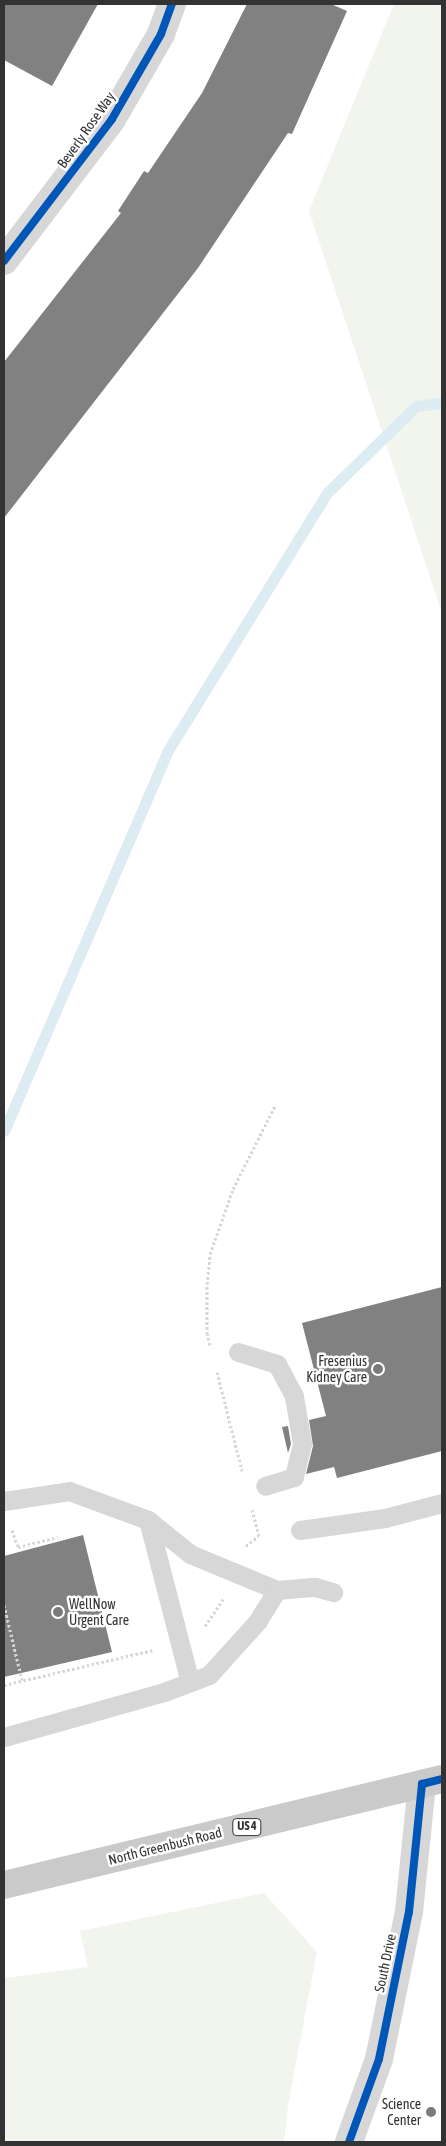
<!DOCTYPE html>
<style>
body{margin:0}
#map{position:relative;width:446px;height:2146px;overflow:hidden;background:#fff;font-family:"Asap Condensed",sans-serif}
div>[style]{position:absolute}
.green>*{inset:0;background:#f1f5ed}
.stream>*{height:11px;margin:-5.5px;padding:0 5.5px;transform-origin:5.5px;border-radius:5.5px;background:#ddebf3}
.building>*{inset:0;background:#818181}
.path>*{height:3px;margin-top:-1.5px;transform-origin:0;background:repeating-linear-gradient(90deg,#d6d6d6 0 2.5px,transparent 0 5px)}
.lane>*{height:19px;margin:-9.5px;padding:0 9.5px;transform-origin:9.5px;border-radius:9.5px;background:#d7d7d7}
.street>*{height:28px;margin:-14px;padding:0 14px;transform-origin:14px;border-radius:14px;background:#d7d7d7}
.primary>*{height:28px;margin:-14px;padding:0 14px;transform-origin:14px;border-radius:14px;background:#cacaca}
.cycleway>*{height:8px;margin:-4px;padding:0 4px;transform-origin:4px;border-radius:4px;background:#0057b8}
.dots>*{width:14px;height:14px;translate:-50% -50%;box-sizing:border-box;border:2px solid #fff;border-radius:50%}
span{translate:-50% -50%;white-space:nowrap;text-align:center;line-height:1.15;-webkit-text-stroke:5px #fff;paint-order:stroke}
.shield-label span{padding:1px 4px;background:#fff;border:1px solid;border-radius:4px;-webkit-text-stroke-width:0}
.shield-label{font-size:12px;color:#333;font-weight:700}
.street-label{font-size:14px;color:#333}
.poi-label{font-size:14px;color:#333}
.right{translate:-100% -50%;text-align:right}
.left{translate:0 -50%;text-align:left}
.frame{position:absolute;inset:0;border:5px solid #333;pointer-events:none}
</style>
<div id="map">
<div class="green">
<div style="clip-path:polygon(394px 4px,442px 4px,442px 613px,309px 211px)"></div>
<div style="clip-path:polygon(264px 1893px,317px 1952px,288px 2105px,284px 2142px,4px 2142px,4px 1978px,88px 1967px,80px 1931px)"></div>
</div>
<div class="stream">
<div style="left:4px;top:1131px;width:413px;rotate:-66.7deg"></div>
<div style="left:167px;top:752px;width:304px;rotate:-58.3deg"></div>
<div style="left:327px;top:493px;width:124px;rotate:-44.3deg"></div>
<div style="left:416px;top:406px;width:26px;rotate:-7deg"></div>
</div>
<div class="building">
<div style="clip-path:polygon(4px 4px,98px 4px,52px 86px,4px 60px)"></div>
<div style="clip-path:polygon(247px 4px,331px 4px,347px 11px,292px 134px,288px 133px,198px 268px,4px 518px,4px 362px,121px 213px,118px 211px,144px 171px,148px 173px,202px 93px)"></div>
<div style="clip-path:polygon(442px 1287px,442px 1451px,337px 1478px,334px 1467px,306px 1474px,313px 1446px,309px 1420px,326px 1416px,302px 1323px)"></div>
<div style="clip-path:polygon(288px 1426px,291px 1444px,288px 1453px,282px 1427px)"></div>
<div style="clip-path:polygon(83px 1535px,112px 1652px,4px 1677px,4px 1556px)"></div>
</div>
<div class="path">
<div style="left:210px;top:1345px;width:11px;rotate:-105deg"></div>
<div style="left:207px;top:1334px;width:50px;rotate:-90deg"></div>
<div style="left:207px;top:1284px;width:30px;rotate:-84deg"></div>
<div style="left:210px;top:1254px;width:69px;rotate:-70.5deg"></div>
<div style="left:233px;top:1189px;width:95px;rotate:-63.2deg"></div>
<div style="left:217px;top:1372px;width:102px;rotate:75.8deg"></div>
<div style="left:12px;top:1530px;width:18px;rotate:71deg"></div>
<div style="left:18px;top:1547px;width:41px;rotate:-14deg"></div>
<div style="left:246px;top:1546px;width:16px;rotate:-38deg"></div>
<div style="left:259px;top:1536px;width:27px;rotate:-105deg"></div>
<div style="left:4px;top:1605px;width:77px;rotate:76.5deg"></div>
<div style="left:205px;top:1626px;width:34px;rotate:-56deg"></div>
<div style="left:4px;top:1685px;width:153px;rotate:-13.2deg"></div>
</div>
<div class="lane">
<div style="left:238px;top:1352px;width:41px;rotate:17.1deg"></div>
<div style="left:277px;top:1364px;width:36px;rotate:62deg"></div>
<div style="left:294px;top:1396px;width:49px;rotate:80.5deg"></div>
<div style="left:302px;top:1444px;width:34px;rotate:104deg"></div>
<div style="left:294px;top:1477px;width:30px;rotate:163deg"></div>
<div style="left:4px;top:1501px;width:66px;rotate:-8.7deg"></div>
<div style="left:69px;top:1491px;width:84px;rotate:20.2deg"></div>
<div style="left:148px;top:1520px;width:54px;rotate:39deg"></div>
<div style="left:190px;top:1554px;width:94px;rotate:22.5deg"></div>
<div style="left:148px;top:1520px;width:167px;rotate:75.5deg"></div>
<div style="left:300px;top:1530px;width:86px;rotate:-8deg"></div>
<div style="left:385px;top:1518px;width:59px;rotate:-14.7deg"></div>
<div style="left:4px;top:1737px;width:166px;rotate:-15.7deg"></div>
<div style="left:164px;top:1692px;width:48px;rotate:-20.7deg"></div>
<div style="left:209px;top:1675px;width:72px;rotate:-47.8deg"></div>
<div style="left:257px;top:1622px;width:38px;rotate:-58deg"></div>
<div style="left:277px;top:1590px;width:38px;rotate:-5deg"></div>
<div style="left:315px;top:1587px;width:19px;rotate:16deg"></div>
</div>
<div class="street">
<div style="left:4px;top:261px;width:178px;rotate:-52.7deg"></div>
<div style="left:112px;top:119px;width:98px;rotate:-60deg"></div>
<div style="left:161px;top:34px;width:32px;rotate:-70deg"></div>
<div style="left:349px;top:2142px;width:88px;rotate:-70.1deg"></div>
<div style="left:379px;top:2059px;width:150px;rotate:-78.5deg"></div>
<div style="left:409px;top:1912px;width:129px;rotate:-84.2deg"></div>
</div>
<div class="primary">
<div style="left:4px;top:1885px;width:451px;rotate:-13.6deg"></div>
</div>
<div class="cycleway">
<div style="left:4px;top:261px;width:178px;rotate:-52.7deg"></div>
<div style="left:112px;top:119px;width:98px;rotate:-60deg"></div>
<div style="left:161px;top:34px;width:32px;rotate:-70deg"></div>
<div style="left:349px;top:2142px;width:88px;rotate:-70.1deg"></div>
<div style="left:379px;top:2059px;width:150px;rotate:-78.5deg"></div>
<div style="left:409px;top:1912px;width:129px;rotate:-84.2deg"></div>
<div style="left:422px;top:1784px;width:21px;rotate:-14deg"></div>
</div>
<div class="dots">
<div style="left:378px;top:1369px;background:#7a7a7a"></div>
<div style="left:58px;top:1612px;background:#7a7a7a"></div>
<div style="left:431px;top:2112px;background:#7a7a7a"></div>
</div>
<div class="shield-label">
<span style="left:247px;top:1827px">US 4</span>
</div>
<div class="street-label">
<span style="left:86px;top:130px;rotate:-55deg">Beverly Rose Way</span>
<span style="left:165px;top:1846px;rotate:-14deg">North Greenbush Road</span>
<span style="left:385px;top:1963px;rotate:-78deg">South Drive</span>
</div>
<div class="poi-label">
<span class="right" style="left:367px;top:1369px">Fresenius<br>Kidney Care</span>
<span class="left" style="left:69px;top:1612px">WellNow<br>Urgent Care</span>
<span class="right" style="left:421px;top:2112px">Science<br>Center</span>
</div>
<div class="frame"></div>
</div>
